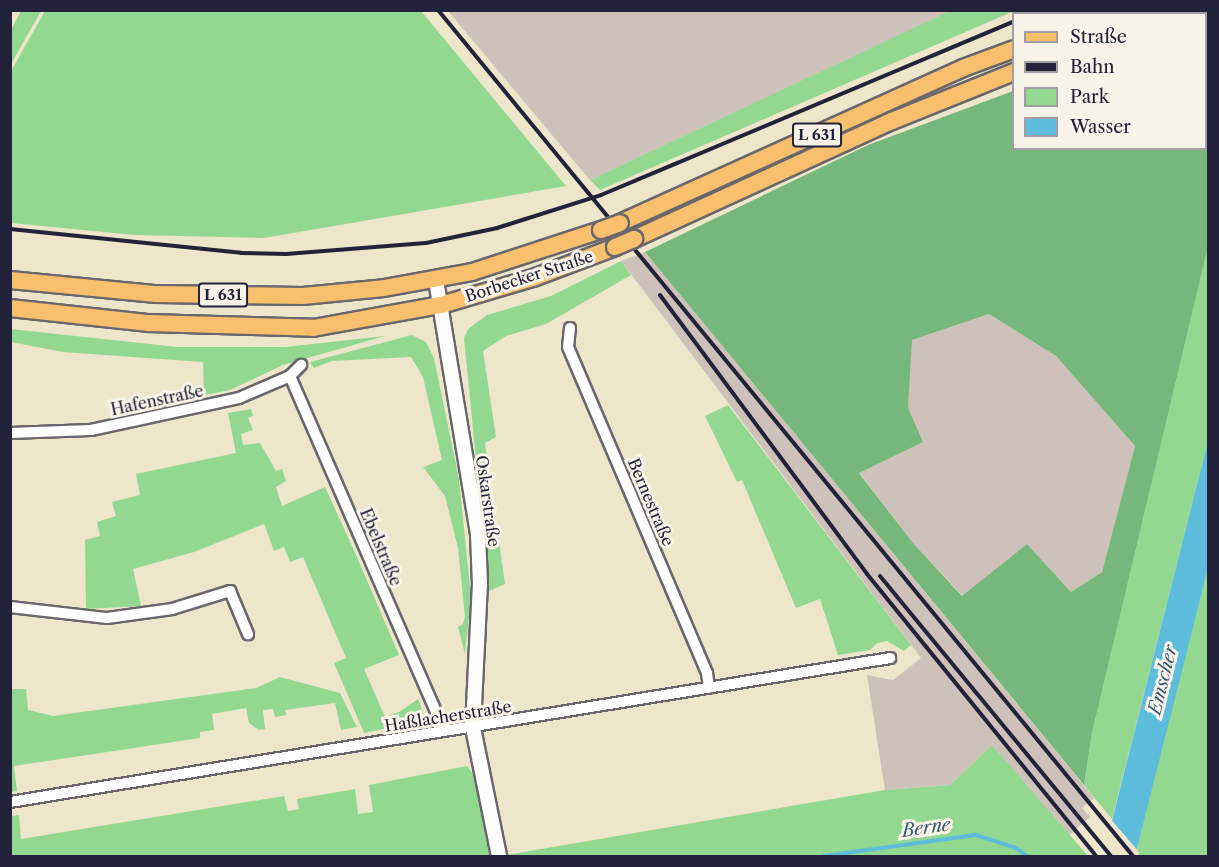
<!DOCTYPE html>
<meta charset="utf-8">
<style>
body{margin:0}
#map{position:relative;width:1219px;height:867px;overflow:hidden;background:#ede6ca;font-family:"Libre Caslon Text",serif}
div>[style]{position:absolute}
.industrial>*{inset:0;background:#cec1ba}
.green>*{inset:0;background:#93d891}
.forest>*{inset:0;background:#76b87b}
.water>*{inset:0;background:#5ebddc}
.pier>*{inset:0;background:#ede6ca}
.stream>*{height:4px;margin:-2px;padding:0 2px;transform-origin:2px;border-radius:2px;background:#5ebddc}
.roads{filter:drop-shadow(2px 0 #69676d) drop-shadow(-2px 0 #69676d) drop-shadow(0 2px #69676d) drop-shadow(0 -2px #69676d)}
.minor>*{height:10px;margin:-5px;padding:0 5px;transform-origin:5px;border-radius:5px;background:#fff}
.tertiary>*{height:14px;margin:-7px;padding:0 7px;transform-origin:7px;border-radius:7px;background:#fff}
.primary>*{height:16px;margin:-8px;padding:0 8px;transform-origin:8px;border-radius:8px;background:#f8bf6c}
.rail>*{height:4px;margin:-2px;padding:0 2px;transform-origin:2px;border-radius:2px;background:#22223b}
.bridges{filter:drop-shadow(2px 0 #69676d) drop-shadow(-2px 0 #69676d) drop-shadow(0 2px #69676d) drop-shadow(0 -2px #69676d)}
.primary-bridge>*{height:16px;margin:-8px;padding:0 8px;transform-origin:8px;border-radius:8px;background:#f8bf6c}
span{translate:-50% -50%;white-space:nowrap;text-align:center;line-height:1.15;-webkit-text-stroke:6px #f7f3e8;paint-order:stroke}
.shield-label span{padding:2px 4px;background:#f7f3e8;border:2px solid;border-radius:4px;-webkit-text-stroke-width:0}
.shield-label{font-size:15px;color:#22223b;font-weight:700}
.street-label{font-size:16px;color:#22223b}
.water-label{font-size:18px;color:#375873;font-style:italic}
.frame{position:absolute;inset:0;border:12px solid #22223b;pointer-events:none}
.legend{position:absolute;left:1012px;top:12px;width:195px;height:138px;box-sizing:border-box;background:#f7f3e8;border:2px solid #a29fa3;margin:0;padding:8px 10px;list-style:none;font-size:18px;color:#22223b}
.legend li{display:flex;align-items:center;gap:12px;height:30px}
.legend b{width:30px;border:2px solid #a29fa3}
</style>
<div id="map">
<div class="industrial">
<div style="clip-path:polygon(448px 11px,951px 11px,590px 180px)"></div>
<div style="clip-path:polygon(645px 252px,1094px 798px,1082px 808px,1090px 817px,1069px 835px,992px 745px,950px 785px,885px 790px,867px 675px,893px 680px,921px 658px,621px 261px)"></div>
<div style="clip-path:polygon(989px 314px,1056px 356px,1135px 446px,1102px 572px,1071px 592px,1027px 544px,963px 596px,913px 543px,859px 472px,922px 442px,908px 408px,911px 340px)"></div>
</div>
<div class="green">
<div style="clip-path:polygon(952px 10px,1014px 11px,600px 190px,590px 180px)"></div>
<div style="clip-path:polygon(21px 11px,41px 11px,11px 64px,11px 30px)"></div>
<div style="clip-path:polygon(45px 11px,421px 11px,566px 186px,264px 238px,135px 235px,11px 223px,11px 71px)"></div>
<div style="clip-path:polygon(1208px 247px,1208px 441px,1112px 819px,1084px 785px,1092px 733px)"></div>
<div style="clip-path:polygon(621px 261px,631px 275px,546px 324px,506px 336px,483px 351px,496px 437px,485px 443px,505px 584px,489px 591px,464px 338px,468px 329px,487px 315px,551px 296px)"></div>
<div style="clip-path:polygon(11px 329px,177px 347px,285px 347px,385px 336px,283px 365px,230px 390px,204px 395px,203px 362px,63px 352px,11px 342px)"></div>
<div style="clip-path:polygon(412px 335px,426px 342px,434px 358px,459px 479px,471px 597px,465px 654px,458px 627px,463px 624px,465px 617px,458px 548px,445px 496px,423px 467px,442px 460px,423px 377px,411px 357px,332px 361px,314px 368px,310px 362px)"></div>
<div style="clip-path:polygon(728px 405px,911px 645px,904px 651px,887px 641px,877px 643px,870px 650px,838px 655px,820px 599px,796px 608px,742px 480px,737px 482px,705px 416px)"></div>
<div style="clip-path:polygon(251px 409px,253px 416px,248px 418px,253px 430px,241px 434px,243px 445px,260px 443px,276px 471px,282px 469px,286px 481px,276px 487px,282px 506px,325px 487px,357px 557px,399px 655px,364px 669px,385px 717px,399px 712px,418px 699px,426px 720px,364px 733px,334px 663px,346px 658px,303px 557px,290px 562px,284px 547px,274px 551px,264px 524px,194px 552px,133px 569px,141px 606px,86px 609px,85px 540px,100px 536px,97px 522px,116px 516px,112px 502px,140px 495px,136px 474px,236px 453px,228px 413px)"></div>
<div style="clip-path:polygon(1208px 568px,1208px 856px,1135px 856px,1163px 740px)"></div>
<div style="clip-path:polygon(280px 677px,340px 693px,357px 727px,341px 730px,335px 703px,285px 710px,286px 715px,275px 717px,273px 709px,263px 710px,265px 729px,259px 730px,249px 723px,246px 708px,212px 714px,214px 730px,200px 732px,200px 738px,14px 766px,17px 791px,11px 792px,11px 689px,26px 689px,28px 710px,53px 716px,256px 688px)"></div>
<div style="clip-path:polygon(992px 745px,1088px 856px,500px 856px,885px 790px,950px 785px)"></div>
<div style="clip-path:polygon(467px 766px,475px 776px,490px 856px,11px 856px,11px 816px,19px 815px,21px 839px,284px 796px,288px 811px,299px 809px,297px 799px,355px 789px,358px 814px,373px 812px,369px 785px)"></div>
</div>
<div class="forest">
<div style="clip-path:polygon(evenodd,1206px 62px,1208px 247px,1092px 733px,1084px 785px,645px 252px,868px 145px,1013px 91px,1014px 148px,1206px 148px,1206px 62px,989px 314px,1056px 356px,1135px 446px,1102px 572px,1071px 592px,1027px 544px,962px 596px,913px 543px,859px 473px,923px 442px,908px 408px,912px 340px,989px 314px)"></div>
</div>
<div class="water">
<div style="clip-path:polygon(1208px 441px,1208px 568px,1135px 856px,1103px 856px)"></div>
</div>
<div class="pier">
<div style="clip-path:polygon(1109px 817px,1139px 852px,1138px 856px,1100px 856px)"></div>
</div>
<div class="stream">
<div style="left:824px;top:856px;width:153px;rotate:-7.9deg"></div>
<div style="left:976px;top:835px;width:40px;rotate:18deg"></div>
<div style="left:1014px;top:847px;width:16px;rotate:35deg"></div>
</div>
<div class="roads">
<div class="minor">
<div style="left:570px;top:328px;width:19px;rotate:96deg"></div>
<div style="left:568px;top:347px;width:354px;rotate:66.9deg"></div>
<div style="left:707px;top:673px;width:15px;rotate:82deg"></div>
<div style="left:290px;top:376px;width:386px;rotate:66.5deg"></div>
<div style="left:10px;top:433px;width:81px;rotate:-2.1deg"></div>
<div style="left:91px;top:430px;width:151px;rotate:-12.2deg"></div>
<div style="left:239px;top:398px;width:56px;rotate:-23.3deg"></div>
<div style="left:290px;top:376px;width:16px;rotate:-45deg"></div>
<div style="left:10px;top:607px;width:98px;rotate:6.5deg"></div>
<div style="left:107px;top:618px;width:66px;rotate:-7.9deg"></div>
<div style="left:172px;top:609px;width:61px;rotate:-17.2deg"></div>
<div style="left:230px;top:591px;width:47px;rotate:67.3deg"></div>
<div style="left:10px;top:802px;width:892px;rotate:-9.29deg"></div>
</div>
<div class="tertiary">
<div style="left:436px;top:280px;width:257px;rotate:80.6deg"></div>
<div style="left:478px;top:534px;width:49px;rotate:87.7deg"></div>
<div style="left:480px;top:583px;width:145px;rotate:92.8deg"></div>
<div style="left:473px;top:728px;width:131px;rotate:78.5deg"></div>
</div>
<div class="primary">
<div style="left:1167px;top:14px;width:41px;rotate:-4.2deg"></div>
<div style="left:1206px;top:40px;width:2px"></div>
<div style="left:620px;top:223px;width:376px;rotate:-24.3deg"></div>
<div style="left:963px;top:68px;width:54px;rotate:-20.4deg"></div>
<div style="left:634px;top:239px;width:284px;rotate:-24.6deg"></div>
<div style="left:892px;top:121px;width:131px;rotate:-21.9deg"></div>
<div style="left:10px;top:280px;width:147px;rotate:5.5deg"></div>
<div style="left:156px;top:294px;width:147px;rotate:0.8deg"></div>
<div style="left:303px;top:296px;width:81px;rotate:-5.6deg"></div>
<div style="left:384px;top:288px;width:89px;rotate:-10.3deg"></div>
<div style="left:472px;top:272px;width:136px;rotate:-18deg"></div>
<div style="left:10px;top:308px;width:140px;rotate:6.2deg"></div>
<div style="left:149px;top:323px;width:164px;rotate:1.7deg"></div>
<div style="left:313px;top:328px;width:130px;rotate:-10.2deg"></div>
<div style="left:441px;top:305px;width:96px;rotate:-16.4deg"></div>
<div style="left:533px;top:278px;width:88px;rotate:-20.7deg"></div>
</div>
</div>
<div class="rail">
<div style="left:438px;top:10px;width:1095px;rotate:50.6deg"></div>
<div style="left:1032px;top:14px;width:9px;rotate:-27deg"></div>
<div style="left:10px;top:229px;width:232px;rotate:5.9deg"></div>
<div style="left:241px;top:253px;width:45px;rotate:1.3deg"></div>
<div style="left:286px;top:254px;width:140px;rotate:-4.5deg"></div>
<div style="left:426px;top:243px;width:73px;rotate:-11.9deg"></div>
<div style="left:497px;top:228px;width:109px;rotate:-17.6deg"></div>
<div style="left:601px;top:195px;width:448px;rotate:-22.8deg"></div>
<div style="left:660px;top:295px;width:347px;rotate:53.4deg"></div>
<div style="left:867px;top:574px;width:363px;rotate:50.9deg"></div>
<div style="left:880px;top:576px;width:363px;rotate:50.5deg"></div>
</div>
<div class="bridges">
<div class="primary-bridge">
<div style="left:601px;top:230px;width:20px;rotate:-20deg"></div>
<div style="left:615px;top:247px;width:21px;rotate:-23deg"></div>
</div>
</div>
<div class="shield-label">
<span style="left:817px;top:135px">L 631</span>
<span style="left:223px;top:295px">L 631</span>
</div>
<div class="street-label">
<span style="left:529px;top:276px;rotate:-18deg">Borbecker Straße</span>
<span style="left:157px;top:400px;rotate:-12deg">Hafenstraße</span>
<span style="left:488px;top:501px;rotate:82deg">Oskarstraße</span>
<span style="left:651px;top:502px;rotate:67deg">Bernestraße</span>
<span style="left:381px;top:547px;rotate:67deg">Ebelstraße</span>
<span style="left:448px;top:716px;rotate:-9deg">Haßlacherstraße</span>
</div>
<div class="water-label">
<span style="left:1163px;top:680px;rotate:-76deg">Emscher</span>
<span style="left:926px;top:828px;rotate:-8deg">Berne</span>
</div>
<div class="frame"></div>
<ul class="legend">
<li><b style="height:8px;background:#f8bf6c"></b>Straße</li>
<li><b style="height:8px;background:#22223b"></b>Bahn</li>
<li><b style="height:16px;background:#93d891"></b>Park</li>
<li><b style="height:16px;background:#5ebddc"></b>Wasser</li>
</ul>
</div>
